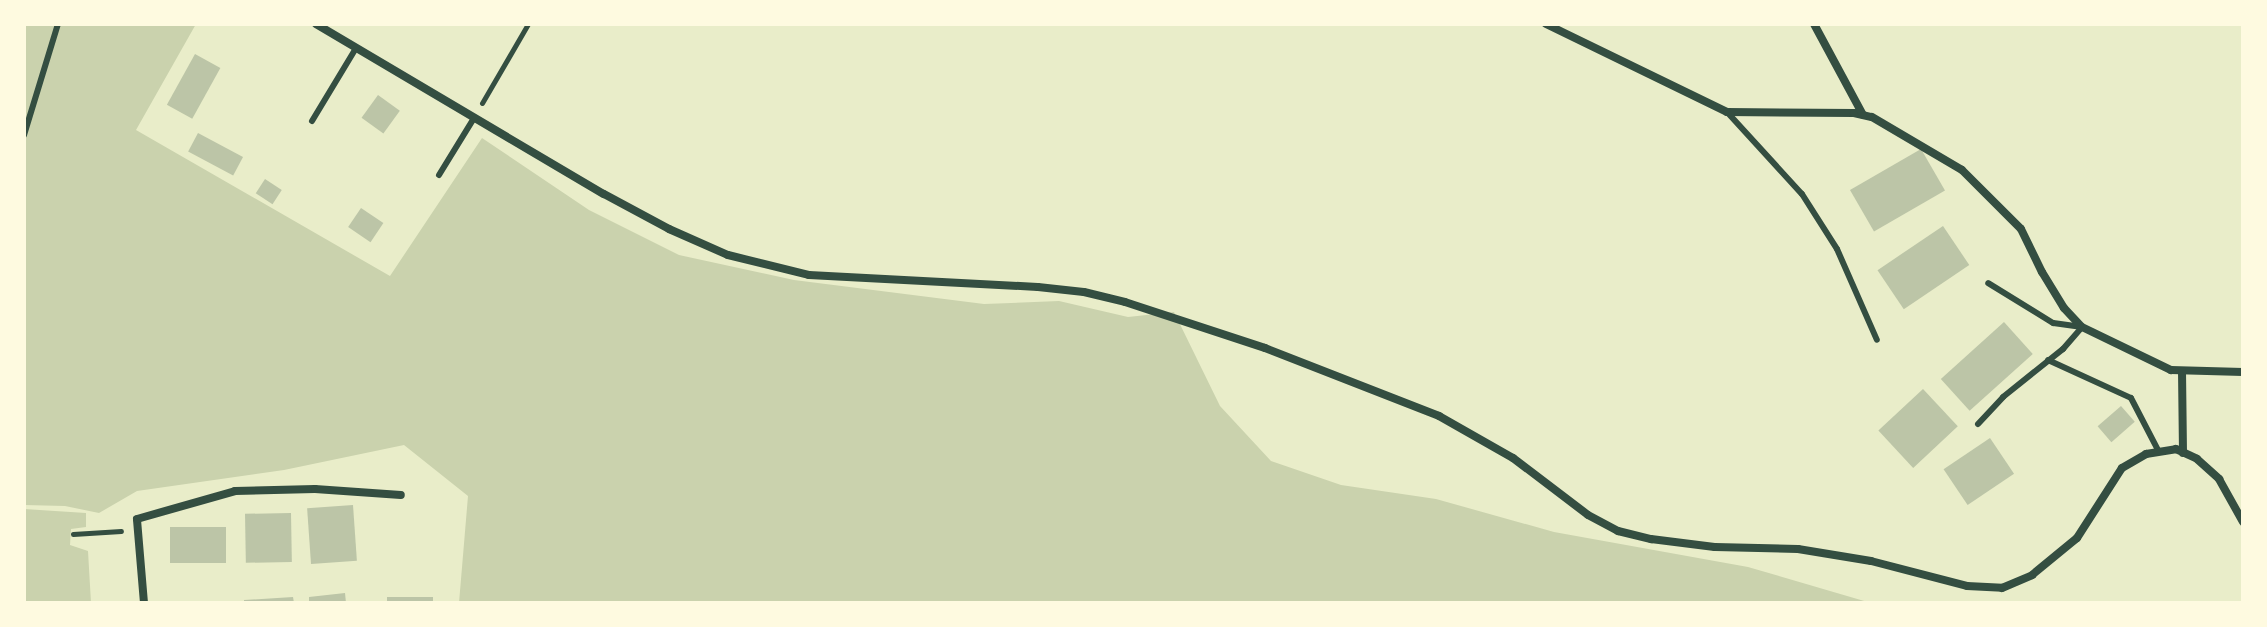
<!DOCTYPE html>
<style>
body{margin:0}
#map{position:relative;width:2267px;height:627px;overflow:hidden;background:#e9edc9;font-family:"Golos Text",sans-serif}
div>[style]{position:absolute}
.green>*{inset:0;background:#cad2ad}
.building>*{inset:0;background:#bcc5a7;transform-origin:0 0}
.path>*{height:5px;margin:-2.5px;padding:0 2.5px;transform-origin:2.5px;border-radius:2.5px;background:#344e41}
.service>*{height:6px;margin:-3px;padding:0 3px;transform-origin:3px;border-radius:3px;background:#344e41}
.minor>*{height:8px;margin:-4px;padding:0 4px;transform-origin:4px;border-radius:4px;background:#344e41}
span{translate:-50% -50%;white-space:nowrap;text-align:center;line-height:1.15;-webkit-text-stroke:6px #fefae0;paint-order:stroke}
.frame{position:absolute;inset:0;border:26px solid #fefae0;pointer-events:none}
</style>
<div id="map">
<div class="green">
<div style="clip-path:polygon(24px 24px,196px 24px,136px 130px,390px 276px,482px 138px,589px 210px,679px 255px,794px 280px,984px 304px,1059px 301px,1128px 317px,1174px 312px,1220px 406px,1271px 461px,1341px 485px,1436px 499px,1554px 532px,1748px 567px,1871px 603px,459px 603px,468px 496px,404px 445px,284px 470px,137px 491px,99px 513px,65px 506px,24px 505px)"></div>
<div style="clip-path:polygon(24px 509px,86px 513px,86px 527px,71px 529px,70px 545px,88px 551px,91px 603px,24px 603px)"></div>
</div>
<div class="building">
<div style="left:195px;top:54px;width:29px;height:58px;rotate:29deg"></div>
<div style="left:378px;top:95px;width:27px;height:28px;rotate:36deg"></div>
<div style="left:198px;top:133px;width:51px;height:21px;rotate:28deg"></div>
<div style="left:1921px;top:149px;width:48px;height:82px;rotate:60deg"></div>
<div style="left:265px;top:179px;width:20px;height:17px;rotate:33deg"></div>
<div style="left:361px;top:208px;width:27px;height:23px;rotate:34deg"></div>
<div style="left:1943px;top:226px;width:47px;height:79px;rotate:56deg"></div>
<div style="left:2004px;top:322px;width:43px;height:85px;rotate:48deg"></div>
<div style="left:1923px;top:389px;width:51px;height:61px;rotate:47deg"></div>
<div style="left:2121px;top:406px;width:21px;height:31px;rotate:49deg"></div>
<div style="left:1990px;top:438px;width:43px;height:56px;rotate:56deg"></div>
<div style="left:353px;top:505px;width:56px;height:46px;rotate:86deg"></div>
<div style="left:291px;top:513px;width:49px;height:46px;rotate:89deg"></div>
<div style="left:170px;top:527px;width:56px;height:36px"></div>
<div style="clip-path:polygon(345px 593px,346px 603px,309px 603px,309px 597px)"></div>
<div style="clip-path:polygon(293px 597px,294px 603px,244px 603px,244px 600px)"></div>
<div style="left:387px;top:597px;width:46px;height:6px"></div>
</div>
<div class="path">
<div style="left:482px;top:103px;width:91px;rotate:-59.8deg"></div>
<div style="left:73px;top:534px;width:48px;rotate:-3.6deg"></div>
</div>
<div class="service">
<div style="left:1727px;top:112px;width:111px;rotate:47.6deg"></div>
<div style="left:1802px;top:194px;width:65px;rotate:57.5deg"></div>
<div style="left:1837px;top:249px;width:99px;rotate:66.3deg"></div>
<div style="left:312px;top:121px;width:85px;rotate:-58.9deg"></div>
<div style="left:24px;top:135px;width:116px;rotate:-73deg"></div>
<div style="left:439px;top:175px;width:67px;rotate:-58.4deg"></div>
<div style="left:2048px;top:360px;width:91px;rotate:24.6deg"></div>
<div style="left:2131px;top:398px;width:61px;rotate:62.6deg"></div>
<div style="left:1978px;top:424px;width:37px;rotate:-47deg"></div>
<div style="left:2003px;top:397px;width:77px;rotate:-38.7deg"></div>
<div style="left:2063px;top:349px;width:29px;rotate:-49deg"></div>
<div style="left:2082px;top:327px;width:29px;rotate:-172deg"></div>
<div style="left:2053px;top:323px;width:76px;rotate:-148.4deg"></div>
</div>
<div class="minor">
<div style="left:316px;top:24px;width:334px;rotate:30.6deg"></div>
<div style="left:604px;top:194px;width:74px;rotate:28.3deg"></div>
<div style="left:669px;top:229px;width:64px;rotate:23.8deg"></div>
<div style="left:728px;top:255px;width:83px;rotate:13.9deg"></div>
<div style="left:809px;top:275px;width:229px;rotate:3deg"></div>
<div style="left:1038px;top:287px;width:46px;rotate:6.2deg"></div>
<div style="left:1084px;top:292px;width:42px;rotate:13.7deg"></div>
<div style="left:1125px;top:302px;width:147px;rotate:18.2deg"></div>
<div style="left:1265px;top:348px;width:187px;rotate:21.3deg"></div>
<div style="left:1439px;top:416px;width:85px;rotate:29.6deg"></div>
<div style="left:1513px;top:458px;width:94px;rotate:37.2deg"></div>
<div style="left:1588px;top:515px;width:34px;rotate:28deg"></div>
<div style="left:1618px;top:531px;width:34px;rotate:14deg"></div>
<div style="left:1651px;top:539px;width:64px;rotate:7.1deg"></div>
<div style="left:1715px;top:547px;width:83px;rotate:1.4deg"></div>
<div style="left:1798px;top:549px;width:74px;rotate:9.3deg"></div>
<div style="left:1871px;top:561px;width:99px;rotate:14.6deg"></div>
<div style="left:1967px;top:586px;width:35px;rotate:3deg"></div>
<div style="left:2002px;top:588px;width:33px;rotate:-23deg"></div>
<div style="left:2032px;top:575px;width:58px;rotate:-39.4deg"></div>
<div style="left:2077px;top:538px;width:83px;rotate:-57.3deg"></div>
<div style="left:2122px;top:468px;width:28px;rotate:-30deg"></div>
<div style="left:2146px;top:454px;width:30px;rotate:-9deg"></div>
<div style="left:2176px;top:449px;width:23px;rotate:25deg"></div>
<div style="left:2197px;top:459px;width:30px;rotate:42deg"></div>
<div style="left:2219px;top:479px;width:49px;rotate:60.8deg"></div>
<div style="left:1546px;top:24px;width:201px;rotate:25.9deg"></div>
<div style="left:1727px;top:112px;width:127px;rotate:0.5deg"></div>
<div style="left:1854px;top:113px;width:18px;rotate:13deg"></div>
<div style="left:1872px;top:117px;width:104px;rotate:30.5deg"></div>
<div style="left:1962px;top:170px;width:83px;rotate:45deg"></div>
<div style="left:2021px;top:229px;width:48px;rotate:64deg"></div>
<div style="left:2042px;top:272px;width:42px;rotate:58.6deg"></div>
<div style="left:2064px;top:308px;width:26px;rotate:47deg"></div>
<div style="left:2082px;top:327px;width:99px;rotate:25.8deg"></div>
<div style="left:2171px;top:370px;width:72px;rotate:1.6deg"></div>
<div style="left:1814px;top:24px;width:103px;rotate:61.7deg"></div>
<div style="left:2182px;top:371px;width:82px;rotate:89.3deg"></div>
<div style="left:144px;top:603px;width:84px;rotate:-94.8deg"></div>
<div style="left:137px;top:519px;width:102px;rotate:-15.9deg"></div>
<div style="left:235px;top:491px;width:80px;rotate:-1.4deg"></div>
<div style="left:315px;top:489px;width:86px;rotate:4deg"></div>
</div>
<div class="frame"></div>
</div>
